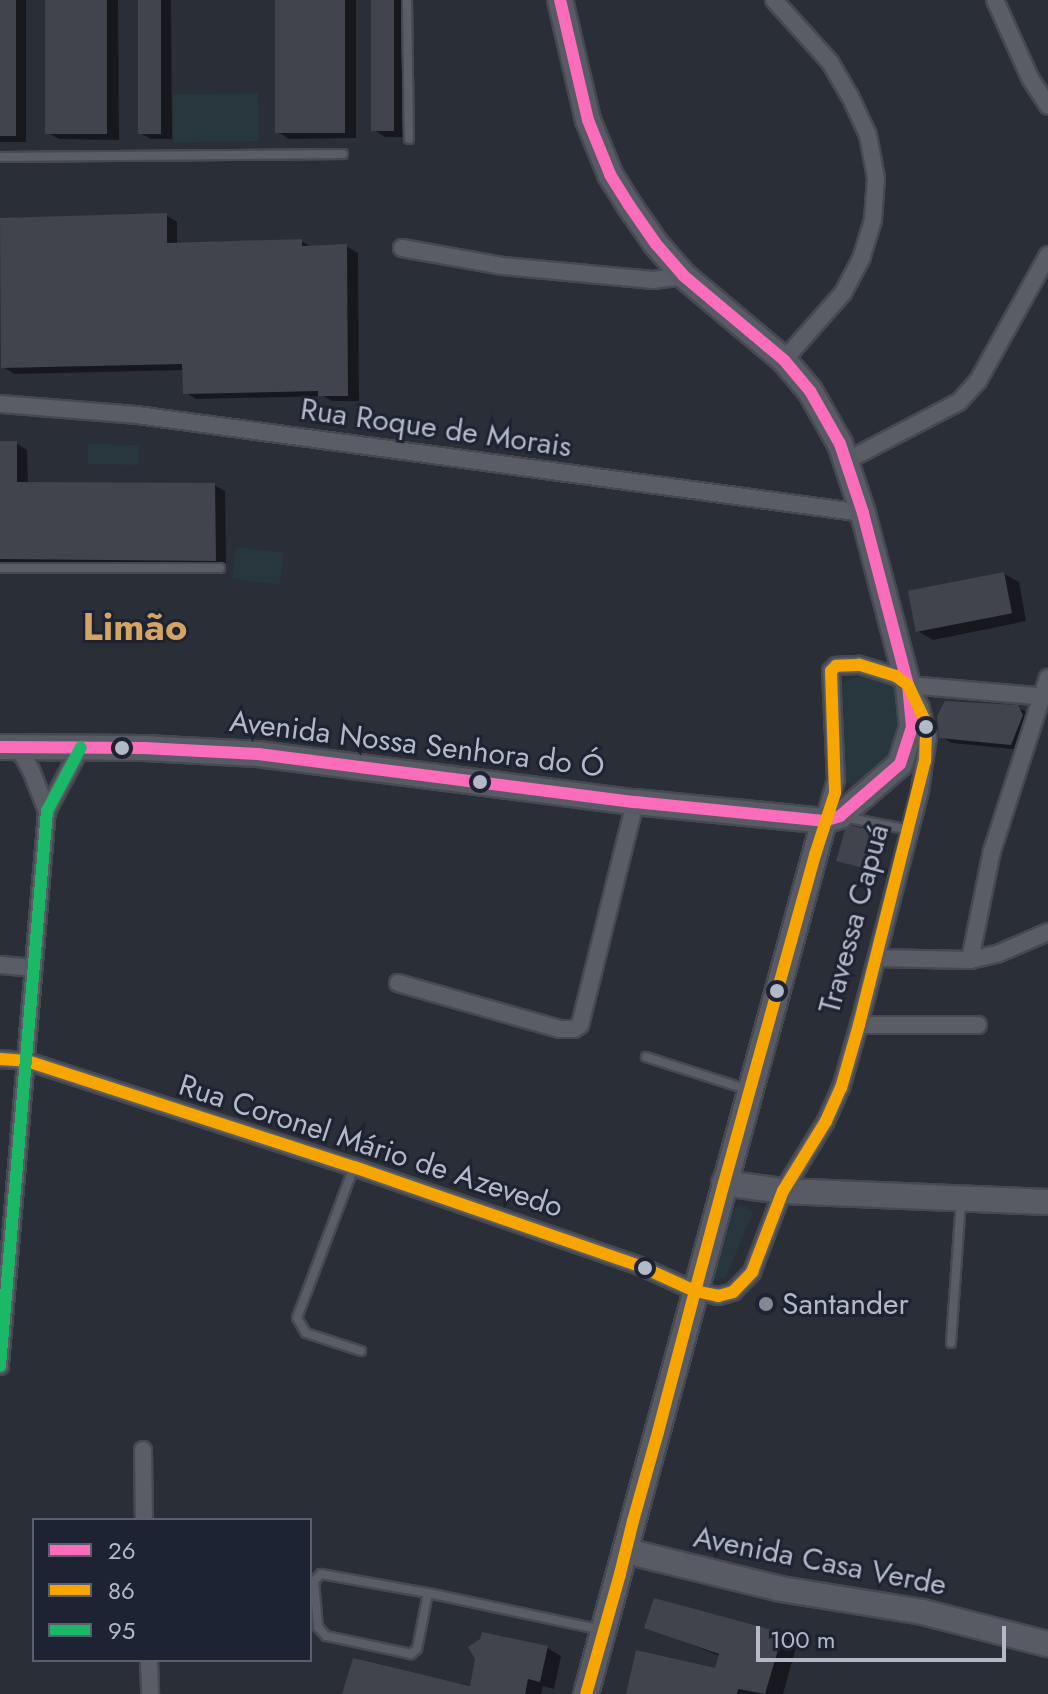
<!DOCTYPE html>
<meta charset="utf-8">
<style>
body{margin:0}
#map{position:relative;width:1048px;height:1694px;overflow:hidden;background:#2a2e37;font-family:Jost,sans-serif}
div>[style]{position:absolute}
.green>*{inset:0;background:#27373d;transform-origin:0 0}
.shadow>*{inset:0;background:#0007;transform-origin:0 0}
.building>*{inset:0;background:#41444c;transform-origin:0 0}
.roads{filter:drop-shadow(2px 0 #464950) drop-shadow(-2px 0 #464950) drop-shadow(0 2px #464950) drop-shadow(0 -2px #464950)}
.lane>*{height:8px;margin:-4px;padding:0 4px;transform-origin:4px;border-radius:4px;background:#5a5d65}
.street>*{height:16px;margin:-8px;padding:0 8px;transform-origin:8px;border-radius:8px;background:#5a5d65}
.secondary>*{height:24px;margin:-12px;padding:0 12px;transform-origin:12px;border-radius:12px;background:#585b64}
.bus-1>*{height:12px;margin:-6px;padding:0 6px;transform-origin:6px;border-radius:6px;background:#fb6dba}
.bus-2>*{height:12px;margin:-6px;padding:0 6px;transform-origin:6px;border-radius:6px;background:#f7a600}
.bus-3>*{height:12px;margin:-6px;padding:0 6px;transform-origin:6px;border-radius:6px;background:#1ab867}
.dots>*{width:22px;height:22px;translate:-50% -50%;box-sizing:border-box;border:4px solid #1d2332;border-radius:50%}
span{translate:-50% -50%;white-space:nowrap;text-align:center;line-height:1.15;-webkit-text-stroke:6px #1d2332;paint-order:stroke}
.street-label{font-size:30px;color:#b4b9c8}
.poi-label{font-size:30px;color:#b4b9c8}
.left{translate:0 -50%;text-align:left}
.district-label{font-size:38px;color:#d3a464;font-weight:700}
.legend{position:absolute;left:32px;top:1518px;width:280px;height:144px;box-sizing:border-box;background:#1d2332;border:2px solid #595f6e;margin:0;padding:10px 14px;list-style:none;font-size:24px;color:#b4b9c8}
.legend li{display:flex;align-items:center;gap:16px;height:40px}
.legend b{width:40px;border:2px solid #595f6e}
.scale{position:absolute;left:756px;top:1626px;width:250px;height:36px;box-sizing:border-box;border:4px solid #b4b9c8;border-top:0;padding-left:10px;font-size:24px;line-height:28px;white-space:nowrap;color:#b4b9c8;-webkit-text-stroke:6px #1d2332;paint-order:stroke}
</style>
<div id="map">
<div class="green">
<div style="left:258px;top:93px;width:48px;height:85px;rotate:89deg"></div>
<div style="left:88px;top:444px;width:51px;height:20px;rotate:1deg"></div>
<div style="left:236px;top:547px;width:48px;height:32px;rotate:7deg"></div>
<div style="clip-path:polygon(860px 676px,890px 678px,899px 684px,909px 710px,890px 762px,852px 785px,841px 782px,839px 697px,843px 682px)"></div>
<div style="clip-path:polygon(740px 1205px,753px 1212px,726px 1277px,716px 1281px,714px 1275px,726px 1229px,734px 1208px)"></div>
</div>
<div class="shadow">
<div style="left:0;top:0;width:26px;height:142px"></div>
<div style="clip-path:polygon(47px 0,118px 0,119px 140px,59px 139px,48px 133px)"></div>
<div style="clip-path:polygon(140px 0,171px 0,172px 139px,151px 139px,140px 133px)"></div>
<div style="clip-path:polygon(277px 0,356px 0,356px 138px,289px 139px,278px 132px)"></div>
<div style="clip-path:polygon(373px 0,405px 0,405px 137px,385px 137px,374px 130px)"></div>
<div style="clip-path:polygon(166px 215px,177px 222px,177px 245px,301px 241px,312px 247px,346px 246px,358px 253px,359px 401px,332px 401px,323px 396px,196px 399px,185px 392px,184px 370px,14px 374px,3px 367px)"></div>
<div style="clip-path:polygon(0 443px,16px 443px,27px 450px,28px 484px,214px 485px,225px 491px,226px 566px,0 566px)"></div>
<div style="clip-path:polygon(1004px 574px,1019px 582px,1026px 621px,933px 640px,918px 631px)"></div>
<div style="clip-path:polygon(1018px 707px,1029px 714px,1023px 750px,952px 743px,941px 737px)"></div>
<div style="clip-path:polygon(877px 833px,880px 834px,870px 869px,841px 861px)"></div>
<div style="clip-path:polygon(647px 1627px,782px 1635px,797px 1644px,783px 1694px,628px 1694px,716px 1670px,720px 1656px)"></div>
<div style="clip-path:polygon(547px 1648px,561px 1656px,554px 1689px,543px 1686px,541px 1694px,344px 1694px,354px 1661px,472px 1686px)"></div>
</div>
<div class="building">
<div style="left:0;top:0;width:16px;height:136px"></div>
<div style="left:45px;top:0;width:62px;height:134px"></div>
<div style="left:138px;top:0;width:23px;height:134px"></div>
<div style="left:275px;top:0;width:70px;height:133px"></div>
<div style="left:371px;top:0;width:23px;height:131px"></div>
<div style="clip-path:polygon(167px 213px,167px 243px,302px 239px,302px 246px,347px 244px,348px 396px,318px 396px,318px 391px,183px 394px,182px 364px,1px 368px,0 218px)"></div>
<div style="clip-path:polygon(0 441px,17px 441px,17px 482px,215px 483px,216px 561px,0 559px)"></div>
<div style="left:1004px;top:572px;width:42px;height:98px;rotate:79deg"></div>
<div style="clip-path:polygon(945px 701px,1018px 705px,1023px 715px,1011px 745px,939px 738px,937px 716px)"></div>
<div style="clip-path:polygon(852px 826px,878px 831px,867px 869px,836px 861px,845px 830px)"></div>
<div style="clip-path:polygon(654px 1598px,783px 1633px,765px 1694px,738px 1689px,737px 1694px,626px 1694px,636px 1650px,715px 1668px,719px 1654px,644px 1628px)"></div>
<div style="clip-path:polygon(482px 1632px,548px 1646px,540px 1682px,528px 1679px,525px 1694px,342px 1694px,353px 1658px,470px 1686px,475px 1659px,468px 1647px,480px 1639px)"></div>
</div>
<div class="roads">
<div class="lane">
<div style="left:407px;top:0;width:139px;rotate:89.2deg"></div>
<div style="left:0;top:157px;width:343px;rotate:-0.5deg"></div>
<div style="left:0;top:568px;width:220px"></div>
<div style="left:844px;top:817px;width:67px;rotate:11.1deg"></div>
<div style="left:646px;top:1057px;width:108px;rotate:17.8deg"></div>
<div style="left:354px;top:1167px;width:161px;rotate:110.7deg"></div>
<div style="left:297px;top:1318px;width:17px;rotate:59deg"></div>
<div style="left:306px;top:1333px;width:58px;rotate:18.1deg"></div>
<div style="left:951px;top:1343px;width:142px;rotate:-86deg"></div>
<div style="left:428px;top:1593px;width:57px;rotate:101.1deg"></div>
<div style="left:417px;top:1649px;width:8px;rotate:140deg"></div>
<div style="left:411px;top:1654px;width:87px;rotate:-168deg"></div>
<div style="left:326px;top:1636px;width:12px;rotate:-132deg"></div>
<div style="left:318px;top:1627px;width:46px;rotate:-95deg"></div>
<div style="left:314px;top:1581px;width:10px;rotate:-45deg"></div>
<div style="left:321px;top:1574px;width:109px;rotate:10.1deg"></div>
<div style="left:428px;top:1593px;width:178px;rotate:12deg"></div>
</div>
<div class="street">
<div style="left:774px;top:0;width:84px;rotate:47.9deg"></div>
<div style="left:830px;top:62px;width:39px;rotate:60deg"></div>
<div style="left:850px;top:96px;width:43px;rotate:65.2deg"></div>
<div style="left:868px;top:135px;width:44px;rotate:79.5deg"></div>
<div style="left:876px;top:178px;width:42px;rotate:94.1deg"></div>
<div style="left:873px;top:220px;width:39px;rotate:107deg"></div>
<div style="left:862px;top:257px;width:41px;rotate:117.8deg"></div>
<div style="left:843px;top:293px;width:89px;rotate:131.4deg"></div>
<div style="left:995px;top:0;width:85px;rotate:65.8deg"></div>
<div style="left:1030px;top:78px;width:33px;rotate:57deg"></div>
<div style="left:402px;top:248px;width:103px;rotate:10.1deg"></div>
<div style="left:503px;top:266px;width:151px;rotate:5.3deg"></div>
<div style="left:653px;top:280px;width:31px;rotate:-7deg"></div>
<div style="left:0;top:404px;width:137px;rotate:4.6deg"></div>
<div style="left:137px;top:415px;width:733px;rotate:7.69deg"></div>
<div style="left:846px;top:461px;width:127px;rotate:-27.6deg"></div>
<div style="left:959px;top:402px;width:28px;rotate:-48deg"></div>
<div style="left:978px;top:381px;width:144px;rotate:-60.9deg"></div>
<div style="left:908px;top:685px;width:141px;rotate:4.9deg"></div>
<div style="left:18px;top:747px;width:26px;rotate:61deg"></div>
<div style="left:31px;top:770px;width:44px;rotate:68.7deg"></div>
<div style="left:877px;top:958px;width:93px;rotate:1.2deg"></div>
<div style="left:970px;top:960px;width:28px;rotate:-13deg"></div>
<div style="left:997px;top:954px;width:56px;rotate:-23.3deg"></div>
<div style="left:970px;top:960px;width:111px;rotate:-78.6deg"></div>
<div style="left:992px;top:851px;width:182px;rotate:-72.1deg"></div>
<div style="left:0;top:965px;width:34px;rotate:5deg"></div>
<div style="left:398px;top:983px;width:168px;rotate:15.9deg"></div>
<div style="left:560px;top:1029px;width:14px"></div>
<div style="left:574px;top:1029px;width:7px;rotate:-34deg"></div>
<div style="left:580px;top:1025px;width:230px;rotate:-76.1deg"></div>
<div style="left:859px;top:1025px;width:119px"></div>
<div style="left:0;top:1059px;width:27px;rotate:4deg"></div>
<div style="left:27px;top:1061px;width:344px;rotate:18deg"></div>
<div style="left:354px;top:1167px;width:305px;rotate:19.1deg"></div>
<div style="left:642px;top:1267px;width:58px;rotate:24.4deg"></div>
<div style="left:695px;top:1291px;width:24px;rotate:12deg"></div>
<div style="left:718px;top:1296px;width:16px;rotate:-15deg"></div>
<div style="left:733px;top:1292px;width:28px;rotate:-46deg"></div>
<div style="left:752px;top:1272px;width:87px;rotate:-69.1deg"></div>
<div style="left:783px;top:1191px;width:82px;rotate:-58.4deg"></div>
<div style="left:826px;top:1121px;width:36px;rotate:-66deg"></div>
<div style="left:841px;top:1088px;width:66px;rotate:-74.1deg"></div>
<div style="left:859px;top:1025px;width:243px;rotate:-75.4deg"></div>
<div style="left:920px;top:790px;width:54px;rotate:-81.4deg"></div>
<div style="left:928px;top:737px;width:30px;rotate:-104deg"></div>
<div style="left:921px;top:708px;width:26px;rotate:-119deg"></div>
<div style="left:908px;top:685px;width:15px;rotate:-143deg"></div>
<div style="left:896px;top:676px;width:39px;rotate:-163deg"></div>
<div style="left:859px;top:665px;width:23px;rotate:178deg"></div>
<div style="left:836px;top:666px;width:7px;rotate:135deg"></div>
<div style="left:831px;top:671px;width:109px;rotate:87.4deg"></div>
<div style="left:836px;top:780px;width:43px;rotate:106.3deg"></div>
<div style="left:0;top:1366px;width:557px;rotate:-85.16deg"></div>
<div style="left:47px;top:811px;width:72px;rotate:-62deg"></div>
<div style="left:143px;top:1450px;width:70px;rotate:89.2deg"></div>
<div style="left:149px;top:1660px;width:34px;rotate:88deg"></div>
</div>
<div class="secondary">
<div style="left:0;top:747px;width:144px;rotate:0.4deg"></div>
<div style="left:144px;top:748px;width:114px;rotate:3deg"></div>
<div style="left:258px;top:754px;width:380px;rotate:7.3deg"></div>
<div style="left:635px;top:802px;width:190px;rotate:5.7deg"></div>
<div style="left:824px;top:821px;width:17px;rotate:-17deg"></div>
<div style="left:840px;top:816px;width:79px;rotate:-40.9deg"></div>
<div style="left:900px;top:764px;width:39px;rotate:-72deg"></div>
<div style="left:912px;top:727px;width:42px;rotate:-95.4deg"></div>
<div style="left:908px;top:685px;width:178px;rotate:-104.7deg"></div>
<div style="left:863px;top:513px;width:73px;rotate:-108.4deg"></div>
<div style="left:840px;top:444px;width:61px;rotate:-119.5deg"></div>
<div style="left:810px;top:391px;width:40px;rotate:-130deg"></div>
<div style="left:784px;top:360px;width:131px;rotate:-140deg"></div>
<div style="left:684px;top:276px;width:43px;rotate:-131.2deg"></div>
<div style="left:656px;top:244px;width:47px;rotate:-124.7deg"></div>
<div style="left:629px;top:205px;width:36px;rotate:-122deg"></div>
<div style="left:610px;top:174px;width:58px;rotate:-112.2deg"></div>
<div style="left:588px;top:120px;width:123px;rotate:-103.1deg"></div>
<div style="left:724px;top:1183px;width:60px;rotate:7.7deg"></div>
<div style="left:783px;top:1191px;width:265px;rotate:2.4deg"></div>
<div style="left:626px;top:1551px;width:160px;rotate:13.8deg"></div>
<div style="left:781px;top:1589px;width:144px;rotate:9.2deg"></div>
<div style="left:923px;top:1612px;width:129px;rotate:14.4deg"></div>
<div style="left:586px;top:1694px;width:905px;rotate:-74.75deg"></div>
</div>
</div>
<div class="bus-1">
<div style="left:0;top:747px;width:144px;rotate:0.4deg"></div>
<div style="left:144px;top:748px;width:114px;rotate:3deg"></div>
<div style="left:258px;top:754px;width:380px;rotate:7.3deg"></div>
<div style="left:635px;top:802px;width:190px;rotate:5.7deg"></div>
<div style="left:824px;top:821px;width:17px;rotate:-17deg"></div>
<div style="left:840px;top:816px;width:79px;rotate:-40.9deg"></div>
<div style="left:900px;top:764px;width:39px;rotate:-72deg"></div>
<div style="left:912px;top:727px;width:42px;rotate:-95.4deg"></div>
<div style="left:908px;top:685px;width:178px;rotate:-104.7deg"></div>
<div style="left:863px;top:513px;width:73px;rotate:-108.4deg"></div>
<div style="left:840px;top:444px;width:61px;rotate:-119.5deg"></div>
<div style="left:810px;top:391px;width:40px;rotate:-130deg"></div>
<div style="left:784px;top:360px;width:131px;rotate:-140deg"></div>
<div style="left:684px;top:276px;width:43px;rotate:-131.2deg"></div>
<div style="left:656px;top:244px;width:47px;rotate:-124.7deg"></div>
<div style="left:629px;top:205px;width:36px;rotate:-122deg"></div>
<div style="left:610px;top:174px;width:58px;rotate:-112.2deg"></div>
<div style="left:588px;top:120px;width:123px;rotate:-103.1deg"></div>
</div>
<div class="bus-2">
<div style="left:0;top:1059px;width:27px;rotate:4deg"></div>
<div style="left:27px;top:1061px;width:344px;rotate:18deg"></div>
<div style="left:354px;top:1167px;width:305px;rotate:19.1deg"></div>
<div style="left:642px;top:1267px;width:58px;rotate:24.4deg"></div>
<div style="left:695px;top:1291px;width:24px;rotate:12deg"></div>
<div style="left:718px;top:1296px;width:16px;rotate:-15deg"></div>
<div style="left:733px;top:1292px;width:28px;rotate:-46deg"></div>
<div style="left:752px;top:1272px;width:87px;rotate:-69.1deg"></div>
<div style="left:783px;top:1191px;width:82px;rotate:-58.4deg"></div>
<div style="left:826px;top:1121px;width:36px;rotate:-66deg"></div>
<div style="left:841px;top:1088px;width:66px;rotate:-74.1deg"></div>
<div style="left:859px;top:1025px;width:272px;rotate:-76deg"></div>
<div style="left:925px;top:761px;width:38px;rotate:-88deg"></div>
<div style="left:926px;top:723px;width:42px;rotate:-115.3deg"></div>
<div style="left:908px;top:685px;width:15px;rotate:-143deg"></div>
<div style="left:896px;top:676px;width:39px;rotate:-163deg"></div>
<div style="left:859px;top:665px;width:23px;rotate:178deg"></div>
<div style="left:836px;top:666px;width:7px;rotate:135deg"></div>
<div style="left:831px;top:671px;width:122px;rotate:88.1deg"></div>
<div style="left:835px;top:793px;width:65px;rotate:107.9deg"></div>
<div style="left:815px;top:855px;width:340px;rotate:105.5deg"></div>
<div style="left:724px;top:1183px;width:112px;rotate:105deg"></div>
<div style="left:695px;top:1291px;width:146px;rotate:104.7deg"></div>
<div style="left:658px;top:1432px;width:92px;rotate:105.7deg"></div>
<div style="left:633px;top:1521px;width:55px;rotate:103.8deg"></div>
<div style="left:620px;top:1574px;width:125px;rotate:105.8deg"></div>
</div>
<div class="bus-3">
<div style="left:0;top:1366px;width:557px;rotate:-85.16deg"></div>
<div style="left:47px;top:811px;width:72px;rotate:-62deg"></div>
</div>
<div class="dots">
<div style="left:926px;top:727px;background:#b4b9c8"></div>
<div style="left:122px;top:748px;background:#b4b9c8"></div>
<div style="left:480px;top:782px;background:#b4b9c8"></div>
<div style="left:777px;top:991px;background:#b4b9c8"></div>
<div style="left:645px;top:1268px;background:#b4b9c8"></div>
<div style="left:766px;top:1304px;background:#848895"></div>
</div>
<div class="street-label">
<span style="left:436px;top:428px;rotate:8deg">Rua Roque de Morais</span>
<span style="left:417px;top:744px;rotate:7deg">Avenida Nossa Senhora do Ó</span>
<span style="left:854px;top:919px;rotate:-75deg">Travessa Capuá</span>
<span style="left:371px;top:1146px;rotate:18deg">Rua Coronel Mário de Azevedo</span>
<span style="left:820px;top:1561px;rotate:11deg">Avenida Casa Verde</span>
</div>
<div class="poi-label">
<span class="left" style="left:782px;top:1304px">Santander</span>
</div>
<div class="district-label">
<span style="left:135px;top:627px">Limão</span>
</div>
<ul class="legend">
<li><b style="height:10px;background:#fb6dba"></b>26</li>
<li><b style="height:10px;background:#f7a600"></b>86</li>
<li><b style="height:10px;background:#1ab867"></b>95</li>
</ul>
<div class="scale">100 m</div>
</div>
